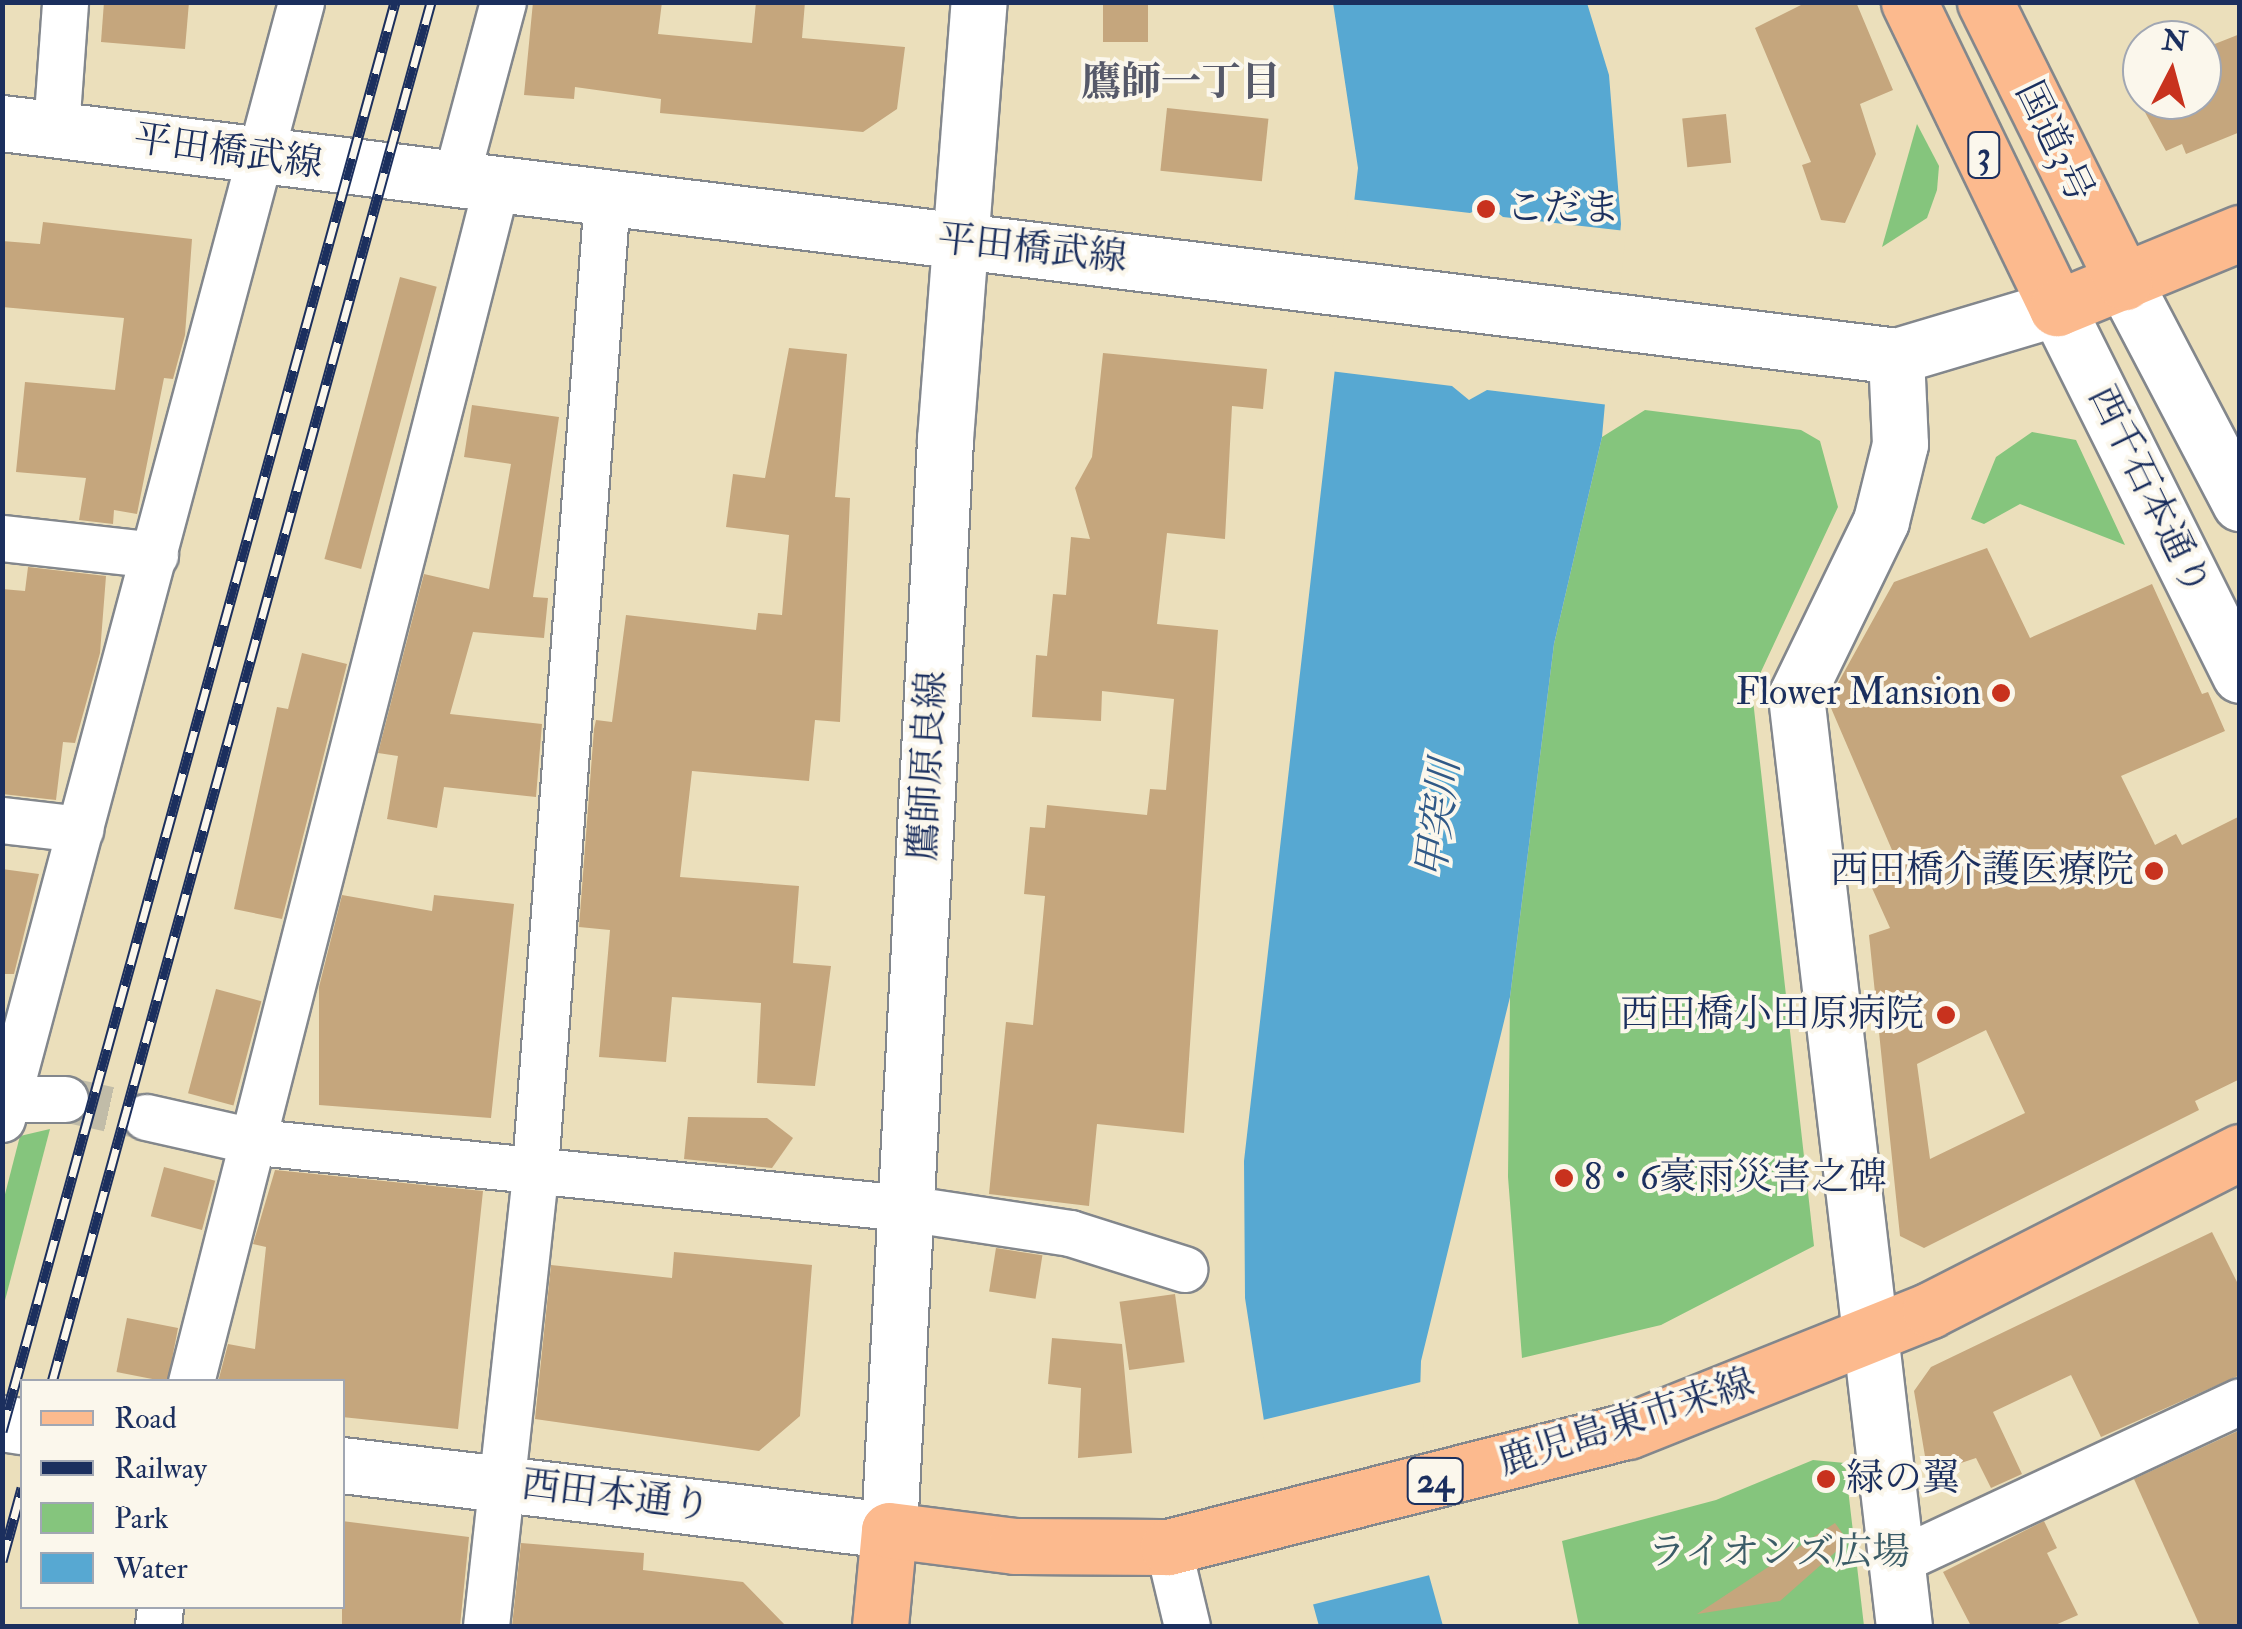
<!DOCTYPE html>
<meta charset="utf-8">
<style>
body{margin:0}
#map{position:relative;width:2242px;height:1629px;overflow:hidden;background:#ebdfbb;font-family:"IM FELL Double Pica","Noto Serif JP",serif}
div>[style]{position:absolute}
.green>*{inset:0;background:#85c57d}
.water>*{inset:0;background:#57a8d2}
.pier>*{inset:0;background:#ebdfbb}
.building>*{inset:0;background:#c5a67d;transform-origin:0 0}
.minor-tunnel>*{height:45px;margin-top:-22.5px;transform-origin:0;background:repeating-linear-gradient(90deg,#c1bca8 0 45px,transparent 0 67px)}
.roads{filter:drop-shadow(2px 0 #83878c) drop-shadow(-2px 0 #83878c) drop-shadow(0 2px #83878c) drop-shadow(0 -2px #83878c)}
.minor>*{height:45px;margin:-22.5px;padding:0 22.5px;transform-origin:22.5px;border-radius:22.5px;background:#fff}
.tertiary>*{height:55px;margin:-27.5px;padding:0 27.5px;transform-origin:27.5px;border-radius:27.5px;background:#fff}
.primary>*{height:55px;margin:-27.5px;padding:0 27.5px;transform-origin:27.5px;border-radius:27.5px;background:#fcba8e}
.trunk>*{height:55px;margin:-27.5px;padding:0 27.5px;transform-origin:27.5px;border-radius:27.5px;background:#fcba8e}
.rail>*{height:11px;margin-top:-5.5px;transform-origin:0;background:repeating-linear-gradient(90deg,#fbf7ec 0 22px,#1b2f5e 0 44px);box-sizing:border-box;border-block:2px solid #1b2f5e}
.dots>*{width:28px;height:28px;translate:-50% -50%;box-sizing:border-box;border:5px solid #fbf7ec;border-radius:50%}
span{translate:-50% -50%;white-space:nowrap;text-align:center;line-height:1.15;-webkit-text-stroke:8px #fbf7ec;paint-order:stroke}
.shield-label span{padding:2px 8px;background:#fbf7ec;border:2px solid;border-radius:8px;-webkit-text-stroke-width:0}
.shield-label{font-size:35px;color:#1b2f5e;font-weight:700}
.street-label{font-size:38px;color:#1b2f5e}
.poi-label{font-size:38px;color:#1b2f5e}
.left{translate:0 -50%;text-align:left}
.right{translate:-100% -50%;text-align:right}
.park-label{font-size:38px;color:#3b5c67}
.neighbourhood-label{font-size:40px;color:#565969;font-weight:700}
.water-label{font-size:40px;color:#305987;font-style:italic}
.frame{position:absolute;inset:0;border:5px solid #1b2f5e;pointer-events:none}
.legend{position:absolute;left:20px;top:1379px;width:325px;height:230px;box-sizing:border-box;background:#fbf7ec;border:2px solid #a1a7b3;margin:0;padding:12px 18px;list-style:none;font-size:30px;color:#1b2f5e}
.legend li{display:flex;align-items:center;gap:20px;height:50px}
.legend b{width:50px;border:2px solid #a1a7b3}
.north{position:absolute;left:2122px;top:20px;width:100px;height:100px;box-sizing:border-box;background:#fbf7ec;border:2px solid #a1a7b3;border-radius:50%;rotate:6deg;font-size:28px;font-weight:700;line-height:40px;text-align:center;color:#1b2f5e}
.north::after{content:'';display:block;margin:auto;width:35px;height:45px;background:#c8321e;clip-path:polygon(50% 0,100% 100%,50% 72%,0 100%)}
</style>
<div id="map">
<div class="green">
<div style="clip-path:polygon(1917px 124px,1939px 166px,1937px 190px,1927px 218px,1882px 247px)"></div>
<div style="clip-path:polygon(1645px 410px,1801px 430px,1820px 441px,1838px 507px,1752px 691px,1814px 1246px,1661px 1325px,1522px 1358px,1508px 1177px,1510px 997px,1554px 644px,1602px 437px)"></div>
<div style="clip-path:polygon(2032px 432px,2076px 440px,2125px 545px,2020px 504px,1984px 524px,1971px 519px,1996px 457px)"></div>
<div style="clip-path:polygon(50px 1129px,3px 1308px,3px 1202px,20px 1136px)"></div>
<div style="clip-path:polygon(1813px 1460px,1845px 1463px,1864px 1626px,1579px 1626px,1562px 1541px,1716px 1500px)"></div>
</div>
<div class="water">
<div style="clip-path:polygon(1333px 3px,1587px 3px,1609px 75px,1621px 224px,1602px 437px,1554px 644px,1510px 997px,1421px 1361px,1416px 1528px,1443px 1626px,1319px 1626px,1266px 1434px,1245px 1298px,1244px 1161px,1358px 168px)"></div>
</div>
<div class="pier">
<div style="clip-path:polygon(1349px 199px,1470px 213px,1488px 205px,1503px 217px,1626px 231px,1609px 405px,1487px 390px,1469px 400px,1452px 386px,1330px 371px)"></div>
<div style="clip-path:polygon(1425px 1381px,1421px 1528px,1434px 1574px,1311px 1605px,1259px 1421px)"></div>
</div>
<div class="building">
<div style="clip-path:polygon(104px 2px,189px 2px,185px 49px,101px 42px)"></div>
<div style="clip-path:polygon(533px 2px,662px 2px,658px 34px,752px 43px,756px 2px,805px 2px,802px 38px,905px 47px,897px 109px,863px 132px,660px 113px,661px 99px,575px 87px,574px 99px,524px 95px)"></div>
<div style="left:1103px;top:2px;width:45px;height:40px"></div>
<div style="clip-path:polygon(1807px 2px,1856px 2px,1893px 90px,1860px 104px,1876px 154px,1845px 223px,1821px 220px,1802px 165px,1811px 162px,1755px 28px)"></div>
<div style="clip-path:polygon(2240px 34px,2240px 132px,2186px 154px,2182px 144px,2166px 151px,2127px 79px,2142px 73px,2142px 100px,2202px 100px,2202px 49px)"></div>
<div style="left:1167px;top:108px;width:102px;height:63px;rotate:6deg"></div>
<div style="left:1726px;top:114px;width:49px;height:44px;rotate:84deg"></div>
<div style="clip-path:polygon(43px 222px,192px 239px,185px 335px,173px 379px,164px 378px,137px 514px,114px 510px,113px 524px,79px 520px,86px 478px,16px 472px,25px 382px,115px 390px,124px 318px,2px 307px,2px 241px,40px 244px)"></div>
<div style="left:400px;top:277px;width:38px;height:292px;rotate:15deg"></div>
<div style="clip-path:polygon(789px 348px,847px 354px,835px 497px,850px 498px,840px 722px,815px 720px,809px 781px,692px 771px,680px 877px,799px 886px,793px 963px,831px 966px,815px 1086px,757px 1083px,761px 1003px,672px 997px,666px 1062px,599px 1057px,610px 930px,579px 927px,594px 729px,596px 720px,612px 722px,626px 615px,756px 630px,758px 613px,782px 615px,789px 535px,726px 527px,733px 474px,765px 478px)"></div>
<div style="clip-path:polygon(1103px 353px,1267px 369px,1263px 409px,1232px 406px,1225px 539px,1167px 533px,1157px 624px,1218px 630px,1184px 1133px,1097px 1124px,1089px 1206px,989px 1194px,1006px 1022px,1033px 1025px,1045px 896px,1024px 894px,1030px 827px,1045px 828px,1047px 805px,1147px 815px,1150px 789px,1166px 790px,1174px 699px,1102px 691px,1101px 721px,1032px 717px,1036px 655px,1047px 656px,1053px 594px,1066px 595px,1071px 537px,1090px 539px,1075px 488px,1092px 457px)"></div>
<div style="clip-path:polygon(472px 405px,559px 417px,533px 597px,548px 598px,544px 638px,473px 632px,450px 714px,542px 724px,536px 797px,444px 787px,437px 828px,387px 819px,398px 756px,378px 753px,424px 574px,489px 589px,511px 464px,464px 457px)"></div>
<div style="clip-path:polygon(evenodd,1987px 548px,2030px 638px,2152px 584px,2202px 694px,2208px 692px,2225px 731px,2121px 776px,2155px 845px,2176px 834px,2182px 845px,2240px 816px,2240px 1079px,2195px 1101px,2199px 1110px,1924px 1248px,1900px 1236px,1869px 935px,1890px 928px,1867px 877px,1898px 864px,1828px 701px,1894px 582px,1987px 548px,1986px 1030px,2025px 1113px,1930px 1159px,1917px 1064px,1986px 1030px)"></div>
<div style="clip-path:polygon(28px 567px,106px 576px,100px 653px,75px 743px,63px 742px,56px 800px,2px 794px,2px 589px,25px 591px)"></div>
<div style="clip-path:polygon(302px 653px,347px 664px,282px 919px,234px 909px,277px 707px,288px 709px)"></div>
<div style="clip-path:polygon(2px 869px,39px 874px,14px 974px,2px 974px)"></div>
<div style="clip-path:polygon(342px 895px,432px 911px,434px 895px,514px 904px,491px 1118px,319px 1105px,319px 987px)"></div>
<div style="left:216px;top:989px;width:47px;height:108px;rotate:15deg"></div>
<div style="clip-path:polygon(688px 1117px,767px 1118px,793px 1138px,772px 1168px,684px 1159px)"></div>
<div style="left:164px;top:1167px;width:53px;height:51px;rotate:15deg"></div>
<div style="clip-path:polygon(275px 1170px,483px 1191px,458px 1429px,342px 1417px,342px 1382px,218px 1382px,228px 1344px,255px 1349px,266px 1247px,253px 1244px)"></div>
<div style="clip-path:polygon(2212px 1232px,2240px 1288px,2240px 1375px,2101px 1437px,2071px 1375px,1993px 1412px,2022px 1474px,1991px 1488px,1976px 1458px,1928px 1474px,1914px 1391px,1931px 1367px)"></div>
<div style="left:996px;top:1248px;width:47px;height:44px;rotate:9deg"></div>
<div style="clip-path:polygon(674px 1252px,812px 1265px,800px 1416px,759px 1451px,535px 1419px,551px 1265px,672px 1278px)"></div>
<div style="left:1175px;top:1294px;width:69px;height:56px;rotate:82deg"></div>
<div style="left:127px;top:1318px;width:52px;height:55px;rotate:11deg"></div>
<div style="clip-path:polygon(1052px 1338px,1122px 1344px,1132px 1453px,1078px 1458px,1081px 1388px,1048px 1384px)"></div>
<div style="clip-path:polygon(2240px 1430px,2240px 1626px,2200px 1626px,2134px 1479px)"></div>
<div style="clip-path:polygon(342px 1521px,469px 1537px,460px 1626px,342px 1626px)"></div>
<div style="clip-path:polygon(2044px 1521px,2057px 1548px,2047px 1553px,2078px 1615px,2053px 1626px,1971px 1626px,1943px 1572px)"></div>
<div style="clip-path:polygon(1835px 1523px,1848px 1541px,1780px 1601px,1697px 1614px)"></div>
<div style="clip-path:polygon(521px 1543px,644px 1553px,643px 1570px,743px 1582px,786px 1626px,512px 1626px)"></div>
</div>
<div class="minor-tunnel">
<div style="left:65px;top:1099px;width:83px;rotate:12.5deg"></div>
</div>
<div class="roads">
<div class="minor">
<div style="left:56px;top:129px;width:127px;rotate:-85.9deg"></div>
<div style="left:455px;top:181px;width:185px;rotate:-75deg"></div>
<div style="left:2px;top:538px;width:154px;rotate:6.3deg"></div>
<div style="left:2px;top:820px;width:79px;rotate:6.6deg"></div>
<div style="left:2px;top:1099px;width:63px"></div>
<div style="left:146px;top:1117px;width:114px;rotate:12.7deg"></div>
<div style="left:257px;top:1142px;width:651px;rotate:5.82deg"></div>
<div style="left:905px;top:1208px;width:167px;rotate:8.6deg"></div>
<div style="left:1070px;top:1233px;width:120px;rotate:17.5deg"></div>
<div style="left:2px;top:1119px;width:1156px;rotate:-75.01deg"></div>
<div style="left:191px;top:1382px;width:1234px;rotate:-75.69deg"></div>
<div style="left:1168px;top:1547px;width:81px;rotate:76.5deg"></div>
<div style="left:1893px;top:1563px;width:383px;rotate:-25deg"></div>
<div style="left:158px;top:1626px;width:20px;rotate:-84deg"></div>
<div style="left:486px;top:1626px;width:447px;rotate:-83.8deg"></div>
<div style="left:534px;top:1182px;width:987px;rotate:-85.76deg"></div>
</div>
<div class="tertiary">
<div style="left:2px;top:123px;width:1908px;rotate:7.01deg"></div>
<div style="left:1896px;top:356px;width:168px;rotate:-16.6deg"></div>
<div style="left:2057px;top:308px;width:410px;rotate:63.5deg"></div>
<div style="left:2124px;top:282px;width:250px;rotate:62.3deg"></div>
<div style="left:1896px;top:356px;width:88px;rotate:87.4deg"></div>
<div style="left:1900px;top:444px;width:79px;rotate:103.9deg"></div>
<div style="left:1881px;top:521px;width:195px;rotate:115.9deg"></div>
<div style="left:1796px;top:696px;width:936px;rotate:83.38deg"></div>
<div style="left:2px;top:1423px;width:20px;rotate:9deg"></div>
<div style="left:342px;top:1465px;width:551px;rotate:6.78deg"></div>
<div style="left:889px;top:1530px;width:1092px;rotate:-87.06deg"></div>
<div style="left:945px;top:439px;width:438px;rotate:-85.6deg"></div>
</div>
<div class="primary">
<div style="left:880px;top:1626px;width:96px;rotate:-84.6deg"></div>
<div style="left:889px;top:1530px;width:127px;rotate:7.2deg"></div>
<div style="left:1015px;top:1546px;width:153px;rotate:0.4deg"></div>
<div style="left:1168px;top:1547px;width:474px;rotate:-14.2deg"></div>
<div style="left:1628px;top:1431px;width:325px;rotate:-21.8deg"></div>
<div style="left:1930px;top:1310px;width:348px;rotate:-27deg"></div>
</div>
<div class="trunk">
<div style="left:1909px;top:2px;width:340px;rotate:64.2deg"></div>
<div style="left:2057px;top:308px;width:198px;rotate:-22.3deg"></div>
<div style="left:1985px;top:2px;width:313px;rotate:63.6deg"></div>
</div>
</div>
<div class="rail">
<div style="left:52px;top:1382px;width:1431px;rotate:-74.64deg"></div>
<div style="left:2px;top:1431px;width:1482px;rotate:-74.62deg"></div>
<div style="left:2px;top:1561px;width:76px;rotate:-74.7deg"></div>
</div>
<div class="dots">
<div style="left:1486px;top:209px;background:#c8321e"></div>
<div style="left:2001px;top:693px;background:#c8321e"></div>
<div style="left:2154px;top:871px;background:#c8321e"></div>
<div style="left:1946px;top:1015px;background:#c8321e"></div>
<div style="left:1564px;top:1178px;background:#c8321e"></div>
<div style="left:1826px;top:1479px;background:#c8321e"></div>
</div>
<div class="shield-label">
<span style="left:1984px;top:155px">3</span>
<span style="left:1435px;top:1481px">24</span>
</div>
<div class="street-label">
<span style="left:2054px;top:142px;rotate:64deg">国道3号</span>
<span style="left:228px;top:152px;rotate:8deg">平田橋武線</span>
<span style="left:1032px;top:249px;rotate:6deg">平田橋武線</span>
<span style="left:2149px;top:491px;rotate:64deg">西千石本通り</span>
<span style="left:928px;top:766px;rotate:-87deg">鷹師原良線</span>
<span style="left:1626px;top:1423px;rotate:-18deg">鹿児島東市来線</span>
<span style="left:616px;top:1496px;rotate:7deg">西田本通り</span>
</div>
<div class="poi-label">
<span class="left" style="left:1506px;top:209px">こだま</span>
<span class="right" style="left:1981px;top:693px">Flower Mansion</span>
<span class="right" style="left:2134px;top:871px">西田橋介護医療院</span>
<span class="right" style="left:1924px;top:1015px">西田橋小田原病院</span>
<span class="left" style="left:1584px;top:1178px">8・6豪雨災害之碑</span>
<span class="left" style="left:1846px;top:1479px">緑の翼</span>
</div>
<div class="park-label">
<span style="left:1779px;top:1553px">ライオンズ広場</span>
</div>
<div class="neighbourhood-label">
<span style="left:1181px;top:83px">鷹師一丁目</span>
</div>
<div class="water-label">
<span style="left:1439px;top:819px;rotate:-83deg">甲突川</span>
</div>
<div class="frame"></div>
<ul class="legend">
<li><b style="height:12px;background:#fcba8e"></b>Road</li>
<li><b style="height:12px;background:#1b2f5e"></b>Railway</li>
<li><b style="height:28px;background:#85c57d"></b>Park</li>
<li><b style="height:28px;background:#57a8d2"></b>Water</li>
</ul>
<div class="north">N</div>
</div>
